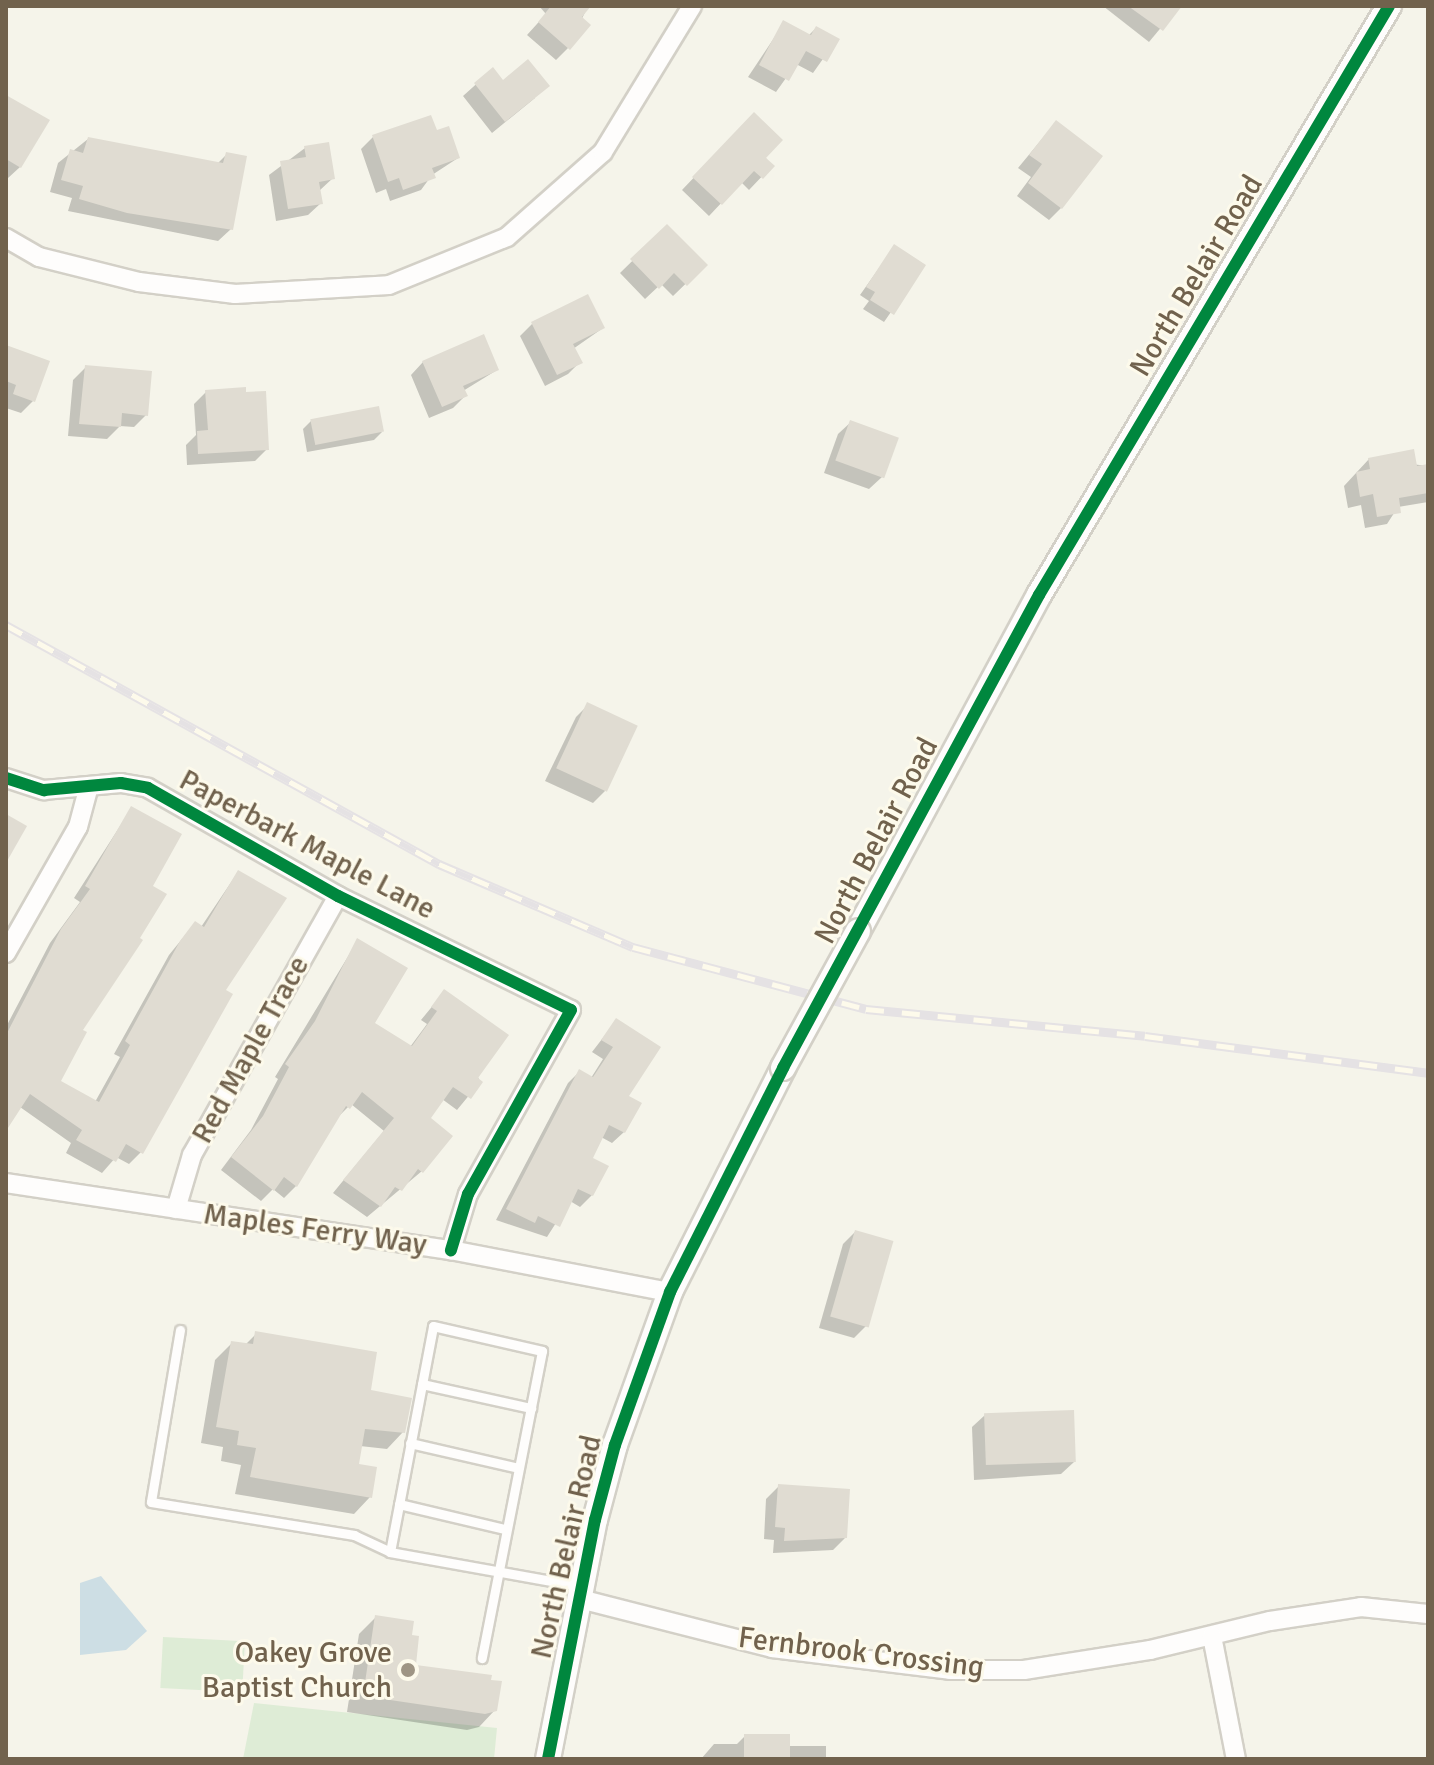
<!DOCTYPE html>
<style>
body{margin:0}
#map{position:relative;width:1434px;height:1765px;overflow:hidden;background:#f5f4ea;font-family:Signika,sans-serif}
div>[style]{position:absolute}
.green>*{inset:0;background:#deecd6;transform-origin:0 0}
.water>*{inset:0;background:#cddee4}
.shadow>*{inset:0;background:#0003}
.building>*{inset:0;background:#e0dcd2;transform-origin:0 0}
.roads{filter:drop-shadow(2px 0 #d3d0c7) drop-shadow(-2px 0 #d3d0c7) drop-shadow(0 2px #d3d0c7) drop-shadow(0 -2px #d3d0c7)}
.service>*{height:9px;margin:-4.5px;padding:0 4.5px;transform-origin:4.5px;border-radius:4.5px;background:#fefdfc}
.minor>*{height:18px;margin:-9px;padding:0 9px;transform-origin:9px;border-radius:9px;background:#fefdfc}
.tertiary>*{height:24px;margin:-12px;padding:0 12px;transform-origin:12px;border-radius:12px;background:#fefdfc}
.rail>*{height:9px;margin-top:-4.5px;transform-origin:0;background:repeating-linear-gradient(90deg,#fdfaeb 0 18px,#e5e2e4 0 36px);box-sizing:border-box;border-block:2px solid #e5e2e4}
.bridges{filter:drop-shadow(2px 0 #d3d0c7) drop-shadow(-2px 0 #d3d0c7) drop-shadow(0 2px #d3d0c7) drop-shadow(0 -2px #d3d0c7)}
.tertiary-bridge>*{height:24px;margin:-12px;padding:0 12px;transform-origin:12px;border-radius:12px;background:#fefdfc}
.cycleway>*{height:12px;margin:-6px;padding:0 6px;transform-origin:6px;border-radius:6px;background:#00873e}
.dots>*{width:22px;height:22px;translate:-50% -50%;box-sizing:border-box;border:4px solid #fdfaeb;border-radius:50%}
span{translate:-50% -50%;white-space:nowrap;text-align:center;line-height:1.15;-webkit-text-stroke:6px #fdfaeb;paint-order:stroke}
.street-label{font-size:30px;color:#71624d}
.poi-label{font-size:30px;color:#71624d}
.right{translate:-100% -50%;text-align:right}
.frame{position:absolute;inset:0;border:8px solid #71624d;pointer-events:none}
</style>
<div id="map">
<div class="green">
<div style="left:163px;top:1637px;width:82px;height:51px;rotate:3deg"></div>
<div style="clip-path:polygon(254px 1703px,497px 1728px,494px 1759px,243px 1759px)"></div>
</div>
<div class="water">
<div style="clip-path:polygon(101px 1576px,147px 1631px,126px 1650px,80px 1655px,80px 1583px)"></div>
</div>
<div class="shadow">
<div style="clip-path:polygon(539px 6px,588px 6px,568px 48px,556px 60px,527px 35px,546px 14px)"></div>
<div style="clip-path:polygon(1103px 6px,1179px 6px,1149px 42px)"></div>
<div style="clip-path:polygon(784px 23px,808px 36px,816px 28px,837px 39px,813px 73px,796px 64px,776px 92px,748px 77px)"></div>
<div style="clip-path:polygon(492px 70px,503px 82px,535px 98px,492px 133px,463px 96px)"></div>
<div style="clip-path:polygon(6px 98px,20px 167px,7px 179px,6px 178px)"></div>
<div style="clip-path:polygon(1056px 122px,1061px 208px,1049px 220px,1017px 196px,1031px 177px,1018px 168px)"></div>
<div style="clip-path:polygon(742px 127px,772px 166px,749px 190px,741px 182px,709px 216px,682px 190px)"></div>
<div style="clip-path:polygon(436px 133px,458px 158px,432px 175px,421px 190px,390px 201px,386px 189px,376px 193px,361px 149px,373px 137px)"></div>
<div style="clip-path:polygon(88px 139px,217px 164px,227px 154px,231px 229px,218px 241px,68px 211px,72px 198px,50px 192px,58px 163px)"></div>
<div style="clip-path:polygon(305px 148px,333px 178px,319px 191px,321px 203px,308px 215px,276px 221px,269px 175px)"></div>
<div style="clip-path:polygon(667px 227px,705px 265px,673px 296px,661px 284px,645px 299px,620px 273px)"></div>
<div style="clip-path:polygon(894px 247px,923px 266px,884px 322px,863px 309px,869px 301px,860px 295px)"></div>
<div style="clip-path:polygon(587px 296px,603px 328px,573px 349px,580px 362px,568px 374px,545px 386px,520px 336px,532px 324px)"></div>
<div style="clip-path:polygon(6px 347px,33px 401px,21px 413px,6px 408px)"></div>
<div style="clip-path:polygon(423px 362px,497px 370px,463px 391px,465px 396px,453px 408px,429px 418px,411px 375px)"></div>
<div style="clip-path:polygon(86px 367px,146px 415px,134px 427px,120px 426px,107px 439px,68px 436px,73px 380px)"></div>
<div style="clip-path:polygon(206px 392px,267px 449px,255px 461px,187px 465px,186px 445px,196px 435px,194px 404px)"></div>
<div style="clip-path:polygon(311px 421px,382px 432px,374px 440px,307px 452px,303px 429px)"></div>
<div style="clip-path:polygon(851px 422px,882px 477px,869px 489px,824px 473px,838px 434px)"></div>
<div style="clip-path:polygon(1369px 459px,1428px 466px,1428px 502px,1398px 507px,1387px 524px,1365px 528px,1361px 505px,1348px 508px,1344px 486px)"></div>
<div style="clip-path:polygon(588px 705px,605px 791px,593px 803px,545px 781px,576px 717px)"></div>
<div style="clip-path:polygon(131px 809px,151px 886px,58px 1082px,95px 1102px,120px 1057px,114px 1054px,169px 955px,195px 923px,201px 927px,238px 872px,223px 990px,141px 1152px,129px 1164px,116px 1157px,102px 1173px,66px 1153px,71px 1143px,20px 1107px,6px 1128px,6px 1027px,50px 943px,80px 902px,74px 898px)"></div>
<div style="clip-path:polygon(358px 940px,372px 1024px,410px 1047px,427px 1024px,421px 1020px,444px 992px,480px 1082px,457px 1110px,442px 1099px,428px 1119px,422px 1171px,367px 1217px,333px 1193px,384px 1131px,351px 1104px,336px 1119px,296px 1186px,284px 1198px,273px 1189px,261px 1201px,221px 1170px,251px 1130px,278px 1079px,275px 1077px)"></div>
<div style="clip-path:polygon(616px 1021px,626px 1097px,624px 1132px,612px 1143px,601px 1137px,590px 1159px,592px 1195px,580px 1207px,570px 1201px,547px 1237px,496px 1220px,568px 1083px,579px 1072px,591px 1078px,603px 1059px,592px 1052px)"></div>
<div style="clip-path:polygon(855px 1232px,866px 1326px,854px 1338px,819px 1328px,843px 1244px)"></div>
<div style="clip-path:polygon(256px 1334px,369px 1392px,403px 1432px,387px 1449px,360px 1446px,357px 1465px,370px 1497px,354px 1514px,235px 1494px,241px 1465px,221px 1461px,223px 1447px,201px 1443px,215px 1360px,232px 1343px,245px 1345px)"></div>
<div style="clip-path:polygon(985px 1415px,1074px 1462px,1061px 1474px,974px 1480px,972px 1427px)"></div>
<div style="clip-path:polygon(779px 1486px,845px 1538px,833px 1550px,773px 1553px,774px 1540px,764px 1539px,766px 1499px)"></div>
<div style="clip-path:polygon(376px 1617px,410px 1637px,414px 1667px,495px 1710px,479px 1727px,467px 1730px,347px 1712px,359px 1634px)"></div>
<div style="clip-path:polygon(745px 1736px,788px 1746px,826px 1746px,826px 1759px,701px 1759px,714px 1744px,737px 1744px)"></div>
</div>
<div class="building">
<div style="clip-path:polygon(551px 6px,591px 6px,582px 17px,591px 25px,570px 50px,538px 22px)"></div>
<div style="clip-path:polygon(1128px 6px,1182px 6px,1163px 31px)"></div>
<div style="clip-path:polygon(783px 20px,811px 35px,816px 26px,840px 39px,827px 62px,806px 51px,789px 81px,759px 65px)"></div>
<div style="clip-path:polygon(528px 59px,550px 86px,505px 122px,474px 83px,493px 67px,503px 80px)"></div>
<div style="clip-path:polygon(6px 95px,50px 120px,21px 168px,6px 159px)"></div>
<div style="clip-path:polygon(754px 112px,783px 140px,766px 158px,775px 166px,763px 179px,754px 171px,722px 205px,692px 177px)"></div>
<div style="clip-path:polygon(431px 115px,437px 130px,449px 126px,460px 158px,432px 168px,436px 178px,403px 190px,399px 178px,388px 182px,372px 135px)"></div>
<div style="clip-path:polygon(1056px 120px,1103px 156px,1062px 209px,1028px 183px,1042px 164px,1029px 155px)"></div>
<div style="clip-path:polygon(88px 137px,223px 163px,226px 152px,247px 156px,233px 230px,127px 213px,79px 199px,83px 186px,61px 180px,70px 149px,83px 153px)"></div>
<div style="clip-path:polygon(329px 142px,335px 179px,319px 182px,323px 204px,288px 209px,280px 161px,306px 157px,304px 146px)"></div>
<div style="clip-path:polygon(667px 224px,708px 265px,687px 286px,674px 273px,659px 289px,630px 259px)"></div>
<div style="clip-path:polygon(894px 244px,926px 265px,894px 315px,870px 300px,875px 292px,866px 287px)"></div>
<div style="clip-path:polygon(588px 294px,605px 328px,573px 344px,583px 363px,557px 375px,531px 322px)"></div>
<div style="clip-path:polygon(484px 334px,499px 370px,463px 386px,468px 396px,442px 407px,422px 361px)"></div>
<div style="clip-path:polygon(6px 345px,50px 361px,35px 402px,13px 394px,16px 385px,6px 381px)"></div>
<div style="clip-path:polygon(85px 365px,152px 371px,148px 416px,122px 413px,121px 427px,79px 424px)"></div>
<div style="clip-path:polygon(246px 387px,246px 392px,266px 391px,269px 450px,198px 454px,197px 431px,208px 430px,205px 390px)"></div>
<div style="left:379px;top:406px;width:26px;height:70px;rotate:79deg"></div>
<div style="left:850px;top:420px;width:52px;height:43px;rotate:20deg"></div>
<div style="clip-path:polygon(1414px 449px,1417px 466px,1428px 464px,1428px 493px,1399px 498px,1401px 513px,1377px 517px,1373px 494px,1360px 497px,1356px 472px,1370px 469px,1368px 458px)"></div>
<div style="left:587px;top:702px;width:56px;height:73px;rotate:25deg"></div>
<div style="clip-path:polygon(131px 806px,182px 834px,153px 886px,167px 894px,140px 938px,143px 940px,83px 1030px,87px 1032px,61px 1081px,99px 1102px,130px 1045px,125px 1041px,180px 941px,195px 921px,204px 927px,238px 870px,287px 898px,226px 990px,233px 994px,143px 1154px,126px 1144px,116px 1162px,76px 1140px,82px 1130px,30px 1094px,6px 1131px,6px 1035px,61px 929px,90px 889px,85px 886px)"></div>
<div style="clip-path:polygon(6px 814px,27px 826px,6px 863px)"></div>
<div style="clip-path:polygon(357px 938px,408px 968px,375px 1023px,412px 1046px,437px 1011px,431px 1007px,444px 989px,509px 1035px,478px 1078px,483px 1082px,471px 1099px,453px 1087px,431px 1118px,453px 1136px,423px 1173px,418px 1169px,402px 1191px,395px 1187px,381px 1207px,343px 1180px,394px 1118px,362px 1092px,350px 1109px,346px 1106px,297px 1187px,284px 1177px,274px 1191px,231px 1157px,263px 1116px,289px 1067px,285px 1064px,315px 1021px)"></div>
<div style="clip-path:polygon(616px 1018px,661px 1047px,629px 1096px,642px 1103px,625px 1133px,609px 1125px,593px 1158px,609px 1166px,593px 1196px,578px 1189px,560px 1227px,538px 1216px,535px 1223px,506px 1209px,579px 1069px,593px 1077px,613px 1047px,601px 1040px)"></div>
<div style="left:855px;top:1230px;width:40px;height:90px;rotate:16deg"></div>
<div style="clip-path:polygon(255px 1331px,377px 1352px,371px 1390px,412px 1398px,405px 1433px,365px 1429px,359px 1464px,377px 1467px,372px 1498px,250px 1477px,256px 1448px,237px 1445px,239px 1431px,216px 1427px,231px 1341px,253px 1344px)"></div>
<div style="left:1074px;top:1410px;width:52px;height:90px;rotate:88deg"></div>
<div style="clip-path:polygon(778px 1484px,850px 1489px,847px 1538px,784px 1541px,785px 1528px,775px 1527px)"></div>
<div style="clip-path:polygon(375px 1615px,414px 1621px,412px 1635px,419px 1636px,416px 1665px,492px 1675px,491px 1680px,502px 1681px,497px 1711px,485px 1714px,363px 1696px)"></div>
<div style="left:744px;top:1734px;width:46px;height:25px"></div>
</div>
<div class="roads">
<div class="service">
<div style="left:180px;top:1330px;width:174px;rotate:99.6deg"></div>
<div style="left:151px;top:1502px;width:206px;rotate:9.2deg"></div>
<div style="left:354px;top:1535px;width:40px;rotate:25deg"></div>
<div style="left:390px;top:1552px;width:192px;rotate:10.2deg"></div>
<div style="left:422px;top:1384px;width:112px;rotate:12.4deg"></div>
<div style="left:410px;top:1443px;width:111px;rotate:13deg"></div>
<div style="left:399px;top:1504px;width:109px;rotate:13.3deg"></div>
<div style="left:390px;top:1552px;width:230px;rotate:-79.2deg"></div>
<div style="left:433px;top:1326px;width:112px;rotate:12.9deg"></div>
<div style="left:542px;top:1351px;width:313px;rotate:101.1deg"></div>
</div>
<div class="minor">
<div style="left:6px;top:238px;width:38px;rotate:30deg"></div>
<div style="left:39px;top:257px;width:103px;rotate:14deg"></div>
<div style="left:139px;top:282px;width:97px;rotate:7.1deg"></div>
<div style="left:235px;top:294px;width:154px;rotate:-3.3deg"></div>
<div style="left:389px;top:285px;width:127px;rotate:-22.1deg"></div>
<div style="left:507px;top:237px;width:128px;rotate:-41.5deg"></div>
<div style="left:603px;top:152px;width:171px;rotate:-58.6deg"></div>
<div style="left:6px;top:778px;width:40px;rotate:18deg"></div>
<div style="left:44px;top:790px;width:77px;rotate:-5.2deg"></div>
<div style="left:121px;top:783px;width:27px;rotate:10deg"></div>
<div style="left:148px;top:788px;width:219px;rotate:29.6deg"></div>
<div style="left:338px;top:896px;width:259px;rotate:26.1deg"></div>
<div style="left:571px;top:1010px;width:211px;rotate:119.2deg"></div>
<div style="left:468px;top:1194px;width:59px;rotate:106.9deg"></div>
<div style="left:6px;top:953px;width:145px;rotate:-60.3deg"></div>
<div style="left:78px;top:827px;width:42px;rotate:-75deg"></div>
<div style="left:6px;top:1183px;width:450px;rotate:8.6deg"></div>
<div style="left:451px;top:1250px;width:223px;rotate:10.9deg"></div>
<div style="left:176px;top:1209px;width:56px;rotate:-73.5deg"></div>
<div style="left:192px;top:1155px;width:297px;rotate:-60.6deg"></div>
<div style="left:580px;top:1599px;width:198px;rotate:14.3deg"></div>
<div style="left:772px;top:1648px;width:179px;rotate:7deg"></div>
<div style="left:950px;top:1670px;width:74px"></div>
<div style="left:1024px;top:1670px;width:128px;rotate:-9deg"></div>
<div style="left:1150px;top:1650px;width:123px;rotate:-13.6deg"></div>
<div style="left:1270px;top:1621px;width:92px;rotate:-8.7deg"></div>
<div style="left:1361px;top:1607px;width:67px;rotate:6deg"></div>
<div style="left:1212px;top:1636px;width:125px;rotate:79deg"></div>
</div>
<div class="tertiary">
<div style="left:858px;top:931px;width:382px;rotate:-61.7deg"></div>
<div style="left:1039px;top:595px;width:685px;rotate:-59.28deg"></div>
<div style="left:548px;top:1759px;width:244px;rotate:-78.9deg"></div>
<div style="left:595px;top:1520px;width:78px;rotate:-75.1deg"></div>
<div style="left:615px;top:1445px;width:163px;rotate:-70.2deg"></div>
<div style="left:670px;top:1292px;width:251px;rotate:-63.2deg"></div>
</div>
</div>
<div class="rail">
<div style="left:6px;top:625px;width:495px;rotate:28.9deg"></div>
<div style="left:439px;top:864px;width:211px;rotate:23.2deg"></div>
<div style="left:633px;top:947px;width:241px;rotate:14.9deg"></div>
<div style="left:866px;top:1009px;width:280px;rotate:5.5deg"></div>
<div style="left:1145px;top:1036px;width:285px;rotate:7.4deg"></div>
</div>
<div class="bridges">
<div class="tertiary-bridge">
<div style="left:783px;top:1068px;width:156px;rotate:-61.3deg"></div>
</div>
</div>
<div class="cycleway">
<div style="left:6px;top:778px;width:40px;rotate:18deg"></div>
<div style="left:44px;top:790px;width:77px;rotate:-5.2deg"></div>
<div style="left:121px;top:783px;width:27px;rotate:10deg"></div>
<div style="left:148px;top:788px;width:219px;rotate:29.6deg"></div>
<div style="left:338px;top:896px;width:259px;rotate:26.1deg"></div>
<div style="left:571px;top:1010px;width:211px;rotate:119.2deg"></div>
<div style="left:468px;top:1194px;width:59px;rotate:106.9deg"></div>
<div style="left:548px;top:1759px;width:244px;rotate:-78.9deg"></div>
<div style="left:595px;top:1520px;width:78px;rotate:-75.1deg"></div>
<div style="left:615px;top:1445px;width:163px;rotate:-70.2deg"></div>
<div style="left:670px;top:1292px;width:251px;rotate:-63.2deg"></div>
<div style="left:783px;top:1068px;width:538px;rotate:-61.58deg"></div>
<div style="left:1039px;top:595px;width:685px;rotate:-59.28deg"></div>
</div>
<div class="dots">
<div style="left:408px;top:1670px;background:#9f9584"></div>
</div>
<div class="street-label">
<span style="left:1197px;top:276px;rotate:-59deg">North Belair Road</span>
<span style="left:877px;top:841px;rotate:-62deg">North Belair Road</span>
<span style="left:307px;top:845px;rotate:28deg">Paperbark Maple Lane</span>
<span style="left:251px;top:1050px;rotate:-61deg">Red Maple Trace</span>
<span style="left:315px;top:1230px;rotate:8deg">Maples Ferry Way</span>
<span style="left:567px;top:1547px;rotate:-77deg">North Belair Road</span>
<span style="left:861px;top:1653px;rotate:7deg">Fernbrook Crossing</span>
</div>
<div class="poi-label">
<span class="right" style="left:392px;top:1670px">Oakey Grove<br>Baptist Church</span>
</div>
<div class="frame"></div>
</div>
